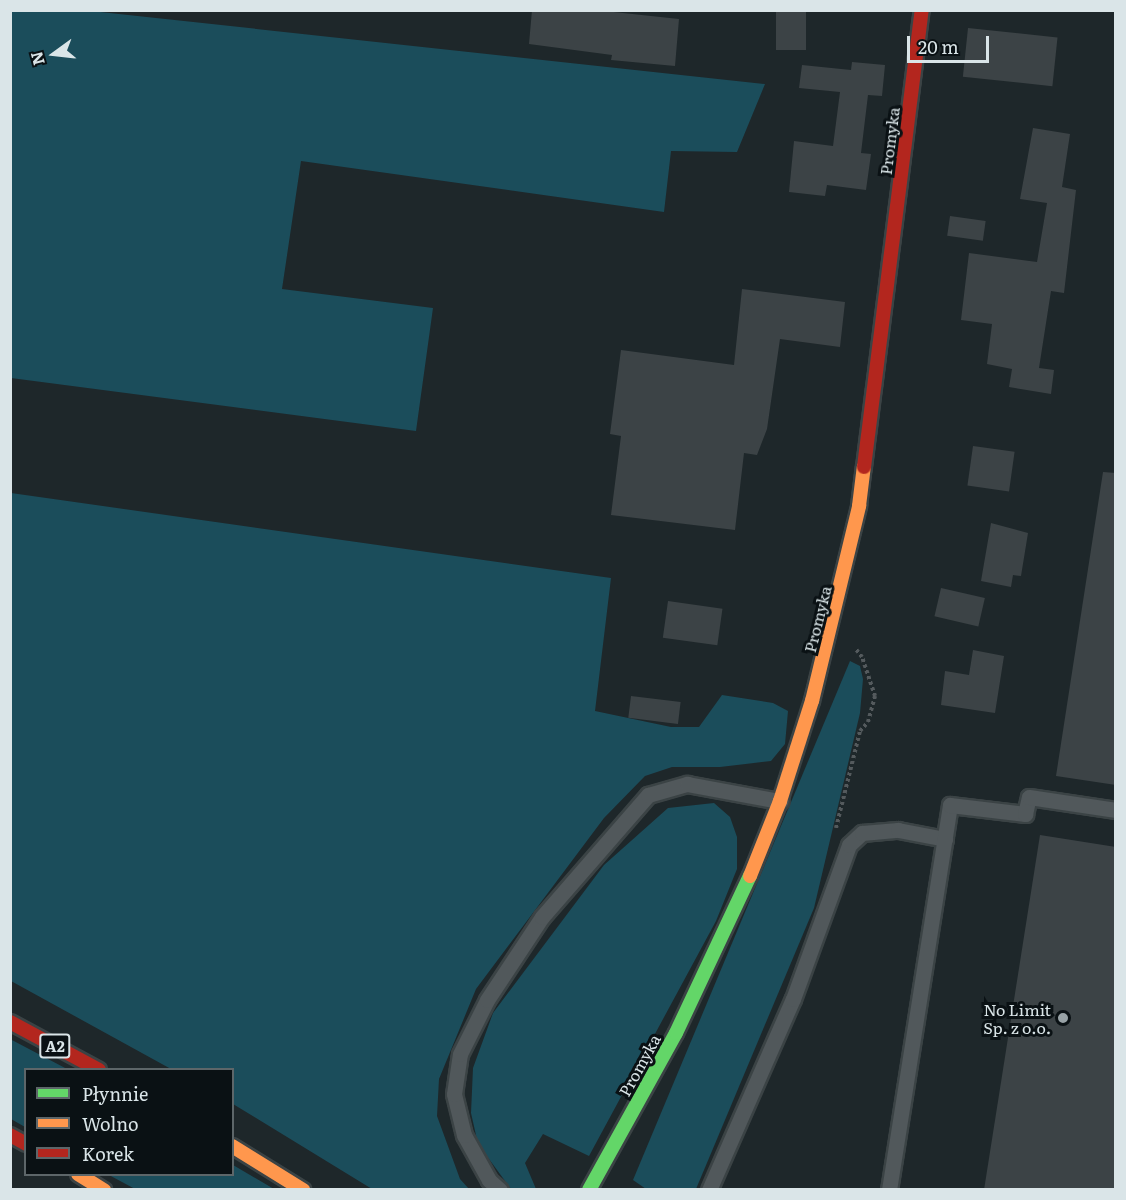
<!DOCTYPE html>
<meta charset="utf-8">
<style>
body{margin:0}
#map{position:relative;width:1126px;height:1200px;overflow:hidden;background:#1e272a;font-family:Literata,serif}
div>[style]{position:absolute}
.green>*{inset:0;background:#1b4d5b}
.building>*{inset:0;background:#3c4346;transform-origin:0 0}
.path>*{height:4px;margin-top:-2px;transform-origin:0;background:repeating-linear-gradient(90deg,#545a5d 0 3px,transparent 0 6px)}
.roads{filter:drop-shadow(2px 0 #3b4345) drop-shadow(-2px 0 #3b4345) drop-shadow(0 2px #3b4345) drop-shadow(0 -2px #3b4345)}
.lane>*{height:15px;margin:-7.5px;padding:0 7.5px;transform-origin:7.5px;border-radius:7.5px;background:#51585b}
.fast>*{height:14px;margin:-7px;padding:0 7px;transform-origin:7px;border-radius:7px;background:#63d668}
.slow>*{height:14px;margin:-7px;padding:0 7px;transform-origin:7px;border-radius:7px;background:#ff974d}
.jam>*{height:14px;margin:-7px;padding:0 7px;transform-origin:7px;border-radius:7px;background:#b3261e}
.dots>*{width:16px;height:16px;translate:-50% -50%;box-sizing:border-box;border:3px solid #0a1114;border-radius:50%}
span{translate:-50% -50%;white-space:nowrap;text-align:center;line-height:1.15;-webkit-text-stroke:6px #0a1114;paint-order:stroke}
.shield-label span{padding:2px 4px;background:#0a1114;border:2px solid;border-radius:4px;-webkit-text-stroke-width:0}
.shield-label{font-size:15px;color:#dae5e8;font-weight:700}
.street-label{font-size:16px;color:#dae5e8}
.poi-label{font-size:16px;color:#dae5e8}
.right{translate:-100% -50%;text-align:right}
.frame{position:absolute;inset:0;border:12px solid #dae5e8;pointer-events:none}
.legend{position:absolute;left:24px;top:1068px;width:210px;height:108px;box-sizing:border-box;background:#0a1114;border:2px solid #5d6669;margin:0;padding:8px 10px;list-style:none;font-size:18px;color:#dae5e8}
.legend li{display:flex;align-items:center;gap:12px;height:30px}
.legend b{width:30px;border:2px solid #5d6669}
.north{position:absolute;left:24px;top:24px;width:60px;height:60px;-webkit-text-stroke:4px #0a1114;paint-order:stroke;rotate:255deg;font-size:16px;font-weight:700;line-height:24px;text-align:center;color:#dae5e8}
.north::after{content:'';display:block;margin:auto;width:21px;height:27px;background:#dae5e8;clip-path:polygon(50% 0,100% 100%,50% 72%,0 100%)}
.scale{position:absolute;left:907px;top:36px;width:82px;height:27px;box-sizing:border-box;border:3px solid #dae5e8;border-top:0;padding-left:8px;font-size:18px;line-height:21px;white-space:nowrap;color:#dae5e8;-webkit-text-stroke:4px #0a1114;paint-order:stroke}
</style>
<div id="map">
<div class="green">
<div style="clip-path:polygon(11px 10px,91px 11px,765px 84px,737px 152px,671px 151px,664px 212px,301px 161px,282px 289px,433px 308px,416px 431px,11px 378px)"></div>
<div style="clip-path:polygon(11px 493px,611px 578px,595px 711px,671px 727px,699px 727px,722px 695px,773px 703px,788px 711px,785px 744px,771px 761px,720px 767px,672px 767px,645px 776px,604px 818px,476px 989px,439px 1079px,437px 1116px,460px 1179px,469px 1189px,372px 1189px,233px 1104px,232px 1070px,171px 1069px,11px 981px)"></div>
<div style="clip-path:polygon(850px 661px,860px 666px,863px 679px,860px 713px,814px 908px,696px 1189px,646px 1189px,633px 1180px)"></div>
<div style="clip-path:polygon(714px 803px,730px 817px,737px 837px,737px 869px,716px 921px,589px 1156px,543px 1134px,525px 1163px,536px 1189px,511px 1189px,478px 1144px,471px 1113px,473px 1068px,493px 1013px,604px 865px,668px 808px)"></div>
<div style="clip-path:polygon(10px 1039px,67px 1069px,26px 1070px,25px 1127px,11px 1119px)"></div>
<div style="clip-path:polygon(233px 1165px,274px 1189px,135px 1189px,109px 1175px,232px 1174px)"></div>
</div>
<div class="building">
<div style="clip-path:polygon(532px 10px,595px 10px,679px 19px,675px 66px,611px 60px,612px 55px,529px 44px)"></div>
<div style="left:776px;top:10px;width:30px;height:40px"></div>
<div style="left:968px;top:28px;width:90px;height:49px;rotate:6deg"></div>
<div style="clip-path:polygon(852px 62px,885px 65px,882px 96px,868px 95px,861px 153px,871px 154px,866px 190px,827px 185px,825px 196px,789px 192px,794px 141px,833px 146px,840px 92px,799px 88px,802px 65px,851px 70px)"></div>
<div style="clip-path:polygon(1033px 128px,1070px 134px,1062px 187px,1076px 190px,1064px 293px,1051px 291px,1039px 368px,1054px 370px,1051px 394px,1009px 387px,1012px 369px,987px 364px,992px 324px,961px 320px,969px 253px,1037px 262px,1047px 203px,1020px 199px)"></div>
<div style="left:950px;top:216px;width:36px;height:20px;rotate:8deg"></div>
<div style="clip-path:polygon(742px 289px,845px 302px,840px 347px,780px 339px,767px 429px,757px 455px,744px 453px,735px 530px,611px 515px,621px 436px,610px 434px,621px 350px,734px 365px)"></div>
<div style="left:973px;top:446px;width:42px;height:40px;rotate:8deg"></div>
<div style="clip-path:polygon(1103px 472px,1116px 473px,1116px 785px,1056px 776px)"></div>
<div style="clip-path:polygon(991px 523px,1028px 533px,1021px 576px,1013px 575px,1011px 587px,981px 581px)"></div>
<div style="left:941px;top:588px;width:45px;height:29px;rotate:13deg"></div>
<div style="left:668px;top:601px;width:55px;height:37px;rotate:8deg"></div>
<div style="clip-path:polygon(973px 650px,1004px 656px,995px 713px,941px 705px,945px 671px,969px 675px)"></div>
<div style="left:631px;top:696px;width:50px;height:22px;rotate:7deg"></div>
<div style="clip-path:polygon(1040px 835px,1116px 847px,1116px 1190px,984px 1190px)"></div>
</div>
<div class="path">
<div style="left:836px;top:828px;width:100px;rotate:-76.1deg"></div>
<div style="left:860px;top:731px;width:12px;rotate:-48deg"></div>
<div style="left:868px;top:722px;width:27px;rotate:-75deg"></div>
<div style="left:875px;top:696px;width:41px;rotate:-108.4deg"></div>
<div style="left:862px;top:657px;width:11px;rotate:-128deg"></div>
</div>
<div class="roads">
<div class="lane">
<div style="left:500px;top:1190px;width:15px;rotate:-138deg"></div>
<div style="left:489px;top:1180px;width:51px;rotate:-119.1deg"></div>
<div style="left:464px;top:1135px;width:42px;rotate:-103.7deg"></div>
<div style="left:454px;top:1094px;width:40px;rotate:-81.5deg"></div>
<div style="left:460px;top:1054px;width:60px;rotate:-63.4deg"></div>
<div style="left:487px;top:1000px;width:100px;rotate:-56.5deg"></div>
<div style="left:542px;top:917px;width:162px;rotate:-49deg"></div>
<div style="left:648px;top:795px;width:41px;rotate:-15.8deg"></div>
<div style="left:687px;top:784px;width:95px;rotate:10.4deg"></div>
<div style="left:709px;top:1190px;width:209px;rotate:-66.3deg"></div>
<div style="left:793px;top:999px;width:164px;rotate:-70deg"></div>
<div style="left:849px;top:845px;width:18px;rotate:-43deg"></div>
<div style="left:862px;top:833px;width:36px;rotate:-5deg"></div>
<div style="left:898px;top:830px;width:48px;rotate:10.8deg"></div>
<div style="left:889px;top:1190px;width:390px;rotate:-81deg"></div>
<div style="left:950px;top:805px;width:76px;rotate:6.8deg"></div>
<div style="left:1025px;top:814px;width:17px;rotate:-77deg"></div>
<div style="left:1029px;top:797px;width:88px;rotate:8.5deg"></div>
</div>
<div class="fast">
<div style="left:589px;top:1190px;width:179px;rotate:-61deg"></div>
<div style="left:676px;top:1033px;width:174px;rotate:-64.8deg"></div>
</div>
<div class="slow">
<div style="left:750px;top:876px;width:81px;rotate:-68.2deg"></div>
<div style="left:780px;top:801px;width:105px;rotate:-72.3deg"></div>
<div style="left:812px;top:701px;width:201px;rotate:-76.4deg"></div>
<div style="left:859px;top:506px;width:39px;rotate:-83deg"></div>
<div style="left:232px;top:1146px;width:84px;rotate:31.8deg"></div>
<div style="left:78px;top:1174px;width:31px;rotate:32deg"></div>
</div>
<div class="jam">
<div style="left:864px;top:467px;width:461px;rotate:-82.8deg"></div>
<div style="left:10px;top:1022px;width:101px;rotate:28.3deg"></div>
<div style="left:10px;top:1135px;width:18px;rotate:29deg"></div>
</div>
</div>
<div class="dots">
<div style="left:1063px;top:1018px;background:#98a2a6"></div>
</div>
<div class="shield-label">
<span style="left:55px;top:1046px">A2</span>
</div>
<div class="street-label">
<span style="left:889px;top:141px;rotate:-83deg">Promyka</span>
<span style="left:817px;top:619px;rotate:-76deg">Promyka</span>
<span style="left:639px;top:1065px;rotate:-61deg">Promyka</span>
</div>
<div class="poi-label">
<span class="right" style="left:1051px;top:1018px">No Limit<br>Sp. z o.o.</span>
</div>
<div class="frame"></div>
<ul class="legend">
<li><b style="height:8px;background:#63d668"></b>Płynnie</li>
<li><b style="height:8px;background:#ff974d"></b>Wolno</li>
<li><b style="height:8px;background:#b3261e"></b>Korek</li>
</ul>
<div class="north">N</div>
<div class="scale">20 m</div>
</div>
